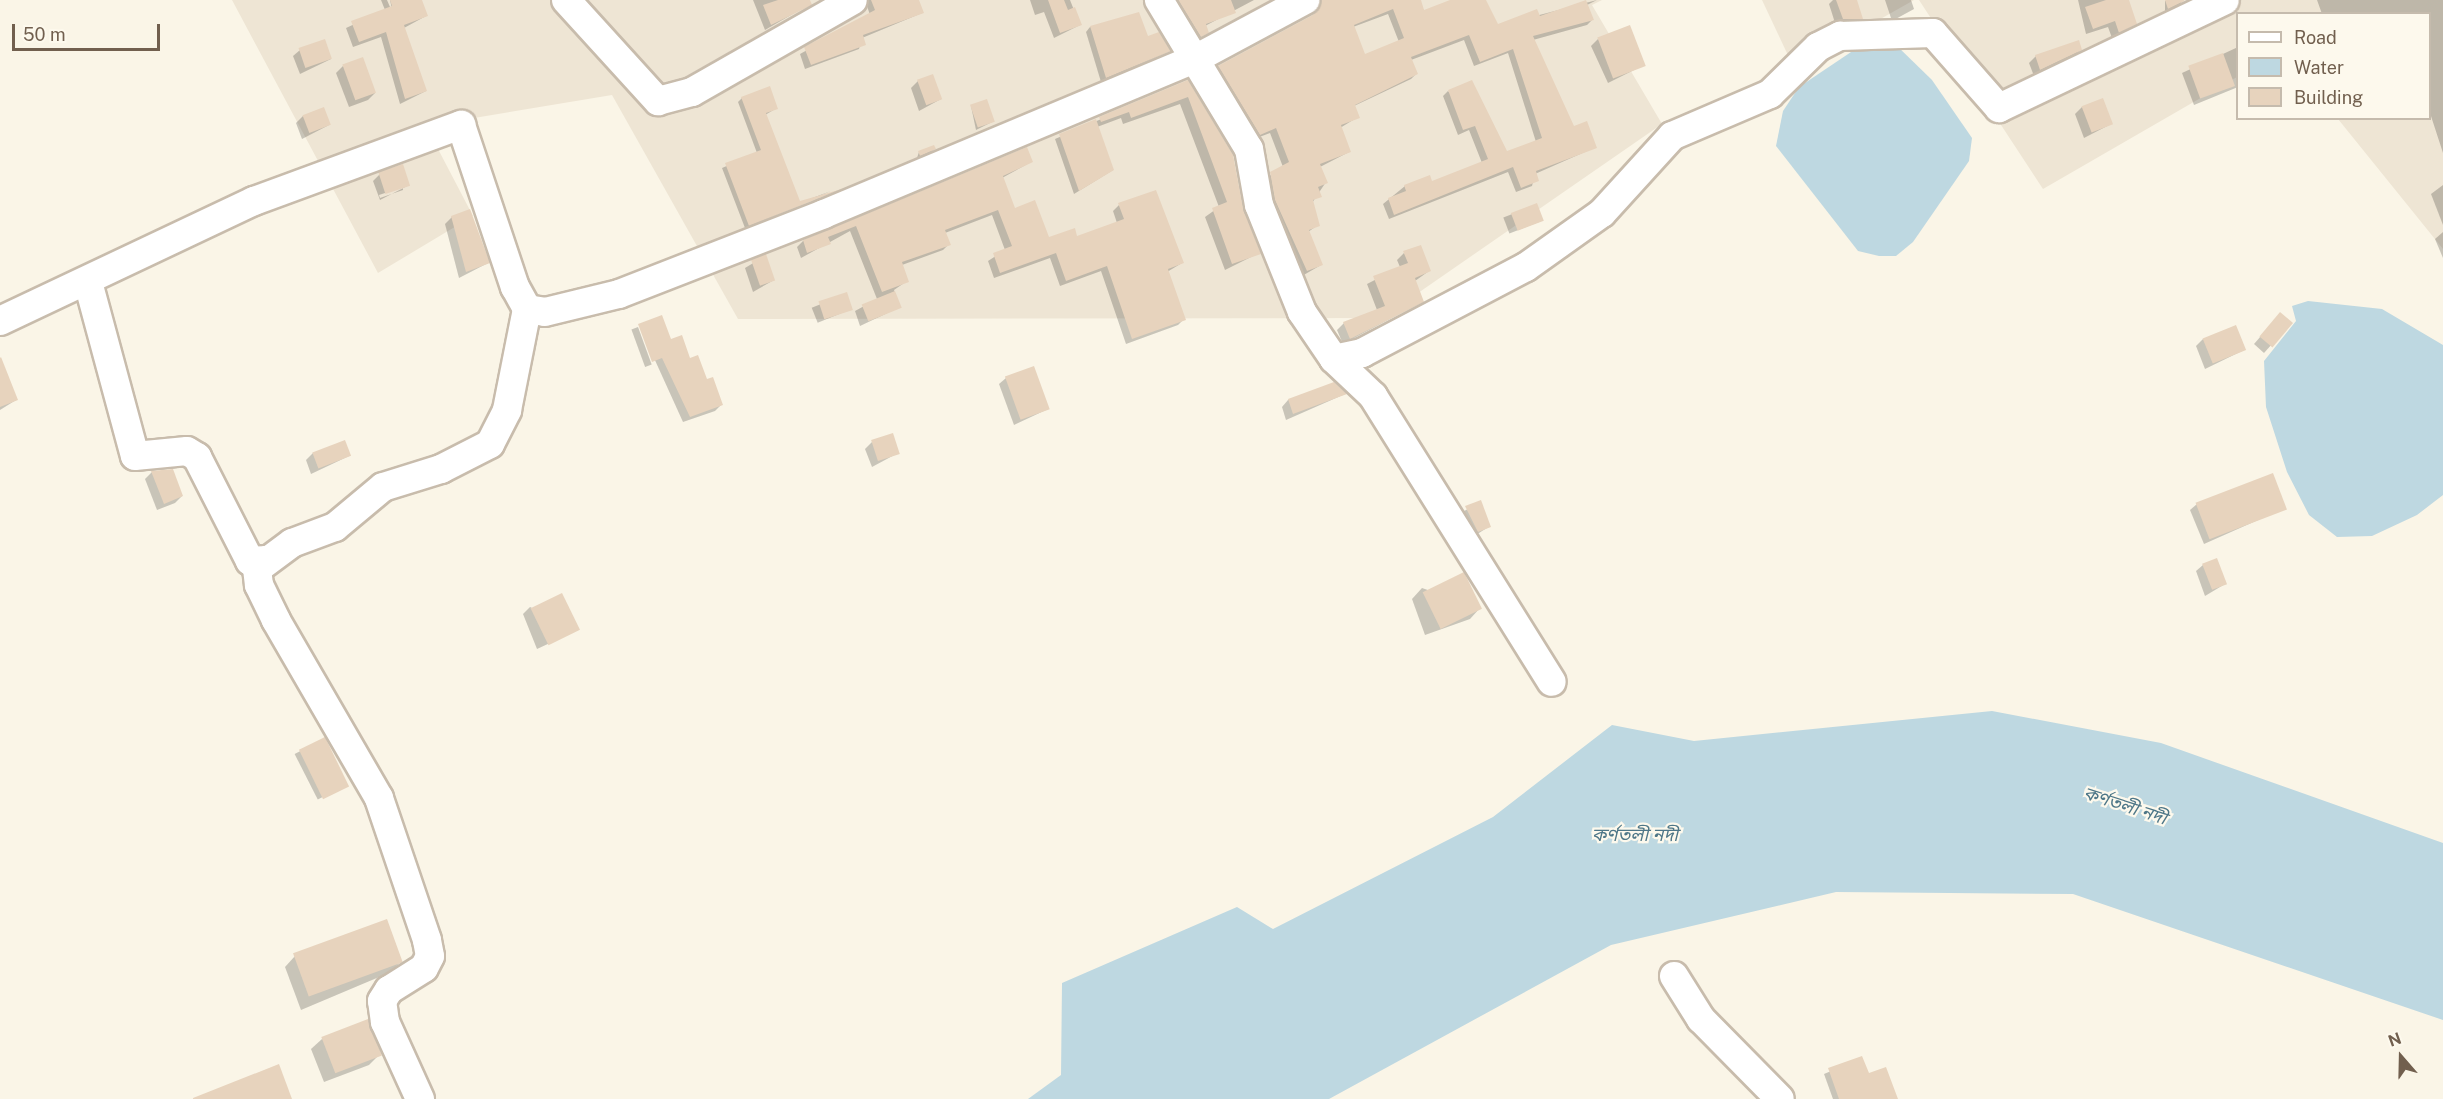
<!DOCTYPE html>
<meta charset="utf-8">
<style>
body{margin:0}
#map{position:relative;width:2443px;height:1099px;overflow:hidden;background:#faf5e7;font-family:"Public Sans","Noto Sans Bengali",sans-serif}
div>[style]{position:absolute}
.residential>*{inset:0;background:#eee5d4}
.water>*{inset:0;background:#bed8e1}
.shadow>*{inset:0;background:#0003;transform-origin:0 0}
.building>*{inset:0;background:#e7d3bd;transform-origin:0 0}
.roads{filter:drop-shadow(2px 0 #c8bcac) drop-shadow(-2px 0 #c8bcac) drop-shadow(0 2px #c8bcac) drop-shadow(0 -2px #c8bcac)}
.minor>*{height:28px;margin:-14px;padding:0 14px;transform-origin:14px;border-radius:14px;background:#fff}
span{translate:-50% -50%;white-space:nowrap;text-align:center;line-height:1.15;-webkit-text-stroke:4.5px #fdf9ed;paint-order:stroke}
.water-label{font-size:18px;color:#4e7788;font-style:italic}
.legend{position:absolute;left:2236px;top:12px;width:195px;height:108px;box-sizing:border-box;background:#fdf9ed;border:2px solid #c5bbad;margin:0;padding:8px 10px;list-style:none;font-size:18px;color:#715f4e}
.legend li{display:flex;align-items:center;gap:12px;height:30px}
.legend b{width:30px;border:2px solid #c5bbad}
.north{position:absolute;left:2371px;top:1027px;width:60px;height:60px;-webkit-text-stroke:4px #fdf9ed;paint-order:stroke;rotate:340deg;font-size:16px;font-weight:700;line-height:24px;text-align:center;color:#715f4e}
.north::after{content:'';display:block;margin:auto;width:21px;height:27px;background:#715f4e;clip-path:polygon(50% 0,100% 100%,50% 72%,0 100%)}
.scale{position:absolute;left:12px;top:24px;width:148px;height:27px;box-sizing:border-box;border:3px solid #715f4e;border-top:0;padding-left:8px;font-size:18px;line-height:21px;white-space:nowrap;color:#715f4e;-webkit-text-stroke:4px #fdf9ed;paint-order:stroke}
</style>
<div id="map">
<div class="residential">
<div style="clip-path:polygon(232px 0,1602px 0,1592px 5px,1662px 124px,1382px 318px,738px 319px,612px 95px,426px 126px,473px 216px,378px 273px)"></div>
<div style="clip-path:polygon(1762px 0,1914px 0,1794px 68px)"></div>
<div style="clip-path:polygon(1919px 0,2443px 0,2443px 249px,2338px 119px,2430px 118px,2430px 14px,2238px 14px,2237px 77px,2043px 189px)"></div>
</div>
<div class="water">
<div style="clip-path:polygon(1894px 43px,1932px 80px,1972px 138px,1969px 161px,1913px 242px,1896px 256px,1879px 256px,1858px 251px,1776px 146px,1783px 111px,1799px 87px,1860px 46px)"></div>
<div style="clip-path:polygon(2308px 301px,2382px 309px,2443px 345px,2443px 495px,2417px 515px,2372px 536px,2337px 537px,2309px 515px,2287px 472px,2266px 407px,2264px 361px,2296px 321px,2292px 306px)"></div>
<div style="clip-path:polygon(1992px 711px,2161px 743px,2443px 843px,2443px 1020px,2073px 894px,1836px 892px,1611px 945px,1329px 1099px,1028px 1099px,1061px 1075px,1062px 983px,1237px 907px,1273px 929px,1493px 817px,1612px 725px,1694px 741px)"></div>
</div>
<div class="shadow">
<div style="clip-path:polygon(381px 0,387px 0,393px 14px,390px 0,420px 0,426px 16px,404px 28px,426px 91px,400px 104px,381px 37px,353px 47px,346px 28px,385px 10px)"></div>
<div style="clip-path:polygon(753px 0,808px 0,810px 4px,765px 30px)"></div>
<div style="clip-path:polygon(865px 0,918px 0,922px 13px,862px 38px,859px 49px,805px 69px,800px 54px,870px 15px)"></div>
<div style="clip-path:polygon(1030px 0,1070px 0,1080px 25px,1054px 38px,1044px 12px,1035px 15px)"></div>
<div style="clip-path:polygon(1171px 0,1254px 0,1205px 26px,1207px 32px,1194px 42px)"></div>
<div style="clip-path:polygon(evenodd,1315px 0,1419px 0,1424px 11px,1454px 0,1485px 0,1497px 26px,1597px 0,1587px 5px,1592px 20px,1587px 25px,1533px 40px,1573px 128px,1596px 147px,1535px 174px,1532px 186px,1516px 192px,1508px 172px,1389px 219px,1383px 204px,1405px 186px,1431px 183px,1482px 163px,1469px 130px,1458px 135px,1443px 96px,1448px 91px,1506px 153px,1536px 142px,1508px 53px,1474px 66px,1464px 40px,1411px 60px,1416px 74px,1411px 79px,1354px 106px,1358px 117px,1340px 128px,1349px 152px,1320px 167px,1326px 182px,1312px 203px,1318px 225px,1308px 232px,1321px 265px,1302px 276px,1270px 206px,1265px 179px,1283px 167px,1270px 133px,1254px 139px,1213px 72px,1314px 15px,1315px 0,1388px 14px,1399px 42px,1364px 55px,1353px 27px,1388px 14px)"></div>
<div style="clip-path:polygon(1833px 0,1855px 0,1862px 18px,1855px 25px,1836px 26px,1829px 4px)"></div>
<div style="clip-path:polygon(1885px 0,1911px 0,1914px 9px,1892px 21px)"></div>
<div style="clip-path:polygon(2078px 0,2126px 0,2135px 23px,2112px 38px,2108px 27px,2086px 34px)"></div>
<div style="clip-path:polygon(2183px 0,2180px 4px,2165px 11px,2165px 1px)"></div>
<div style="clip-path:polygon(2317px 0,2443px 0,2443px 153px,2430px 113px,2430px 14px,2322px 14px)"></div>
<div style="clip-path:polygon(1090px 27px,1169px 51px,1101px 82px,1086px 32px)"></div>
<div style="clip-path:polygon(1598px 39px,1644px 65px,1608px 83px,1591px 46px)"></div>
<div style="clip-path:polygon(2238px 47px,2238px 87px,2194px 105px,2182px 73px)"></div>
<div style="clip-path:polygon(300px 50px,331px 59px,300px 74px,293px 56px)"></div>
<div style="clip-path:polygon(2080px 50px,2074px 56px,2034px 76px,2029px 63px,2036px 56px)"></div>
<div style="clip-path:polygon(343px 66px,375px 93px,368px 100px,349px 107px,336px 73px)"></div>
<div style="clip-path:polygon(918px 81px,941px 99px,919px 111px,911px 88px)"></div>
<div style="clip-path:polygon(1187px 82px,1259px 253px,1225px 270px,1205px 217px,1219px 207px,1180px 104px,1123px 124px,1121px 118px,1097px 127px,1113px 170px,1074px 194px,1055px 139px)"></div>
<div style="clip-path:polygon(742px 98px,777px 108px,765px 115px,799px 203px,831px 191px,745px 228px,722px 168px,757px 153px,738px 102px)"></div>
<div style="clip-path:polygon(971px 106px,994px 121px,976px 130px)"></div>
<div style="clip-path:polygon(2082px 107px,2111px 124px,2084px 138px,2075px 114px)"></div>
<div style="clip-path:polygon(303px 116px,329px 125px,302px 139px,296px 123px)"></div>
<div style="clip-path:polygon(934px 149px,931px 152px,917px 158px,919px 152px)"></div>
<div style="clip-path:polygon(1026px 149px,1031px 162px,1002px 178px,1014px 210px,1048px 239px,1076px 238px,1117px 223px,1113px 211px,1119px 205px,1182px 263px,1167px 272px,1184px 319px,1178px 325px,1126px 344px,1101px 271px,1060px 286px,1050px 258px,994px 278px,988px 261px,1005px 250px,992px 215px,945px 233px,949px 244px,943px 250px,902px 265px,907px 281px,894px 290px,900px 307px,860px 326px,855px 311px,877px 299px,850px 231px,801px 258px,797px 247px,803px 241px)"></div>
<div style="clip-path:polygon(evenodd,380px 174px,409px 185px,380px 200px,373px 181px,380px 174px,403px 187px,403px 190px,380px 198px,379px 195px,403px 187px)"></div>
<div style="clip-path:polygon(2443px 185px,2443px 225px,2431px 194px)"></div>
<div style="left:1536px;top:205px;width:17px;height:35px;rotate:69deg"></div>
<div style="clip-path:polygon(452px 217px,488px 263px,459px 278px,445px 224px)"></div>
<div style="clip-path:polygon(2443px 232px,2443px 258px,2435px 239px)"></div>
<div style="clip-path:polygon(1404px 253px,1429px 271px,1415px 281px,1423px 301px,1343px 344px,1337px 330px,1344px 323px,1377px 310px,1367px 284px,1400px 267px,1397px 260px)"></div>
<div style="clip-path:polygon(765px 256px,774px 280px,753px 292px,745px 268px)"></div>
<div style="left:846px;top:294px;width:16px;height:37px;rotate:68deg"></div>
<div style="clip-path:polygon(2274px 321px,2291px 323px,2264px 353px,2254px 344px)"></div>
<div style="clip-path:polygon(639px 325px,689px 360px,722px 404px,715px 411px,683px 422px)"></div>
<div style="left:638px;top:327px;width:40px;height:7px;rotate:70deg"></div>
<div style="clip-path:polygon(2203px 339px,2244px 350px,2205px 369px,2196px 346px)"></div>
<div style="clip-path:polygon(1006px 378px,1048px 409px,1014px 425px,999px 384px)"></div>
<div style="clip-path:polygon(0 390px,16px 400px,0 410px)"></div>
<div style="clip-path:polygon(1345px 394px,1286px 420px,1282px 407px,1288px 400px)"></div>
<div style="clip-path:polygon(872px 442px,898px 453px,872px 467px,865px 449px)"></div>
<div style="clip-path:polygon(313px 453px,349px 456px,311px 474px,306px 460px)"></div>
<div style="clip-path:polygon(152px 472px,182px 496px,175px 503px,157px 510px,145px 479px)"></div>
<div style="clip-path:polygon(1480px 502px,1490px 526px,1471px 538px,1459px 514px)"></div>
<div style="clip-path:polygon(2197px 504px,2285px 508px,2204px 544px,2190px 510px)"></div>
<div style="clip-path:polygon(2203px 565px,2225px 584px,2205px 596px,2196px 571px)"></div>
<div style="clip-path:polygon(1422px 588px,1480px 608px,1470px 619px,1425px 635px,1412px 599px)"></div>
<div style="clip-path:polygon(530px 607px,578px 630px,537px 649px,523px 614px)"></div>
<div style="left:324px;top:739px;width:51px;height:33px;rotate:63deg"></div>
<div style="clip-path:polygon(295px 956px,401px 961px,391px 972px,301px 1010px,285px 967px)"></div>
<div style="clip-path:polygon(322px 1039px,380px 1054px,369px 1065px,324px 1082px,311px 1049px)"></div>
<div style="clip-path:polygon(1862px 1058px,1864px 1099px,1833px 1099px,1824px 1074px)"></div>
</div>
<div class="building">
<div style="clip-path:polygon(390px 0,422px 0,428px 16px,404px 25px,427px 91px,405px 99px,386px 32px,359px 42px,351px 21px,392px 6px)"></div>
<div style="clip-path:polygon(778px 0,810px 0,812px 5px,771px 25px,763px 5px)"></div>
<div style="clip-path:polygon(871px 0,919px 0,924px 13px,863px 35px,866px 45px,811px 65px,804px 47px,875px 10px)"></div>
<div style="clip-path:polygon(1048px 0,1064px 0,1068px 10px,1075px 7px,1082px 25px,1060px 33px)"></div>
<div style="clip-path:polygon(1178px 0,1231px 0,1236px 13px,1206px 24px,1209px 33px,1201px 37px)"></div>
<div style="clip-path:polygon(evenodd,1321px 0,1421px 0,1424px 10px,1450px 0,1486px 0,1498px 24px,1537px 9px,1540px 16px,1586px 0,1594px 20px,1533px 36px,1574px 126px,1587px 121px,1597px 148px,1536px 171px,1539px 181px,1521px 188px,1513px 167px,1394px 215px,1388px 198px,1406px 191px,1404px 185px,1430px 175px,1432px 181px,1488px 159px,1475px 126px,1463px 130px,1448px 90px,1472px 80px,1507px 151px,1542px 138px,1513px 49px,1480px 62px,1469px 35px,1411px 57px,1418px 74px,1355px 105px,1360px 118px,1341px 125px,1351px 152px,1320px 164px,1328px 183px,1318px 187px,1322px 197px,1313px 200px,1320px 226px,1309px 230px,1323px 265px,1307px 271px,1275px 200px,1270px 172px,1289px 162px,1276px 128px,1260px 135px,1218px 66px,1313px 15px,1321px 0,1393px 9px,1404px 38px,1365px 54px,1354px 25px,1393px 9px)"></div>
<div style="clip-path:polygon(1836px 0,1857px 0,1863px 19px,1843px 19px)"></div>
<div style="clip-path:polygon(2106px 0,2129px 0,2137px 24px,2119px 33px,2115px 21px,2093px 29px,2085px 7px)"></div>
<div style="clip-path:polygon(2165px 0,2184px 0,2184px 1px,2168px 9px)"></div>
<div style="clip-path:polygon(1139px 12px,1148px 36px,1159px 32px,1171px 51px,1106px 78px,1090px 26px)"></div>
<div style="left:1630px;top:25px;width:44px;height:35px;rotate:69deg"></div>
<div style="left:325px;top:39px;width:21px;height:28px;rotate:71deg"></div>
<div style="clip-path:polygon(2079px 40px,2082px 50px,2040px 70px,2035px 55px)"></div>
<div style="left:2223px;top:53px;width:35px;height:37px;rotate:70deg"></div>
<div style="left:363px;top:57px;width:38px;height:22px;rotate:70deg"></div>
<div style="left:933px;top:74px;width:27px;height:17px;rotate:70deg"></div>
<div style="clip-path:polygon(1188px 80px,1233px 155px,1243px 208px,1261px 254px,1232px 264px,1212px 208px,1227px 202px,1188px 97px,1131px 118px,1129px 112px,1101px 122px,1099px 117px)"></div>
<div style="clip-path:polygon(770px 86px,778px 109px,766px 113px,800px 201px,842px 189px,749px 226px,725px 163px,761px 150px,741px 97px)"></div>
<div style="left:2103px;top:98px;width:28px;height:23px;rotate:69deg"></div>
<div style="left:987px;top:99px;width:24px;height:18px;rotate:71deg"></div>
<div style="left:324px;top:107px;width:19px;height:23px;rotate:69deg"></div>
<div style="clip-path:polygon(1096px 119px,1114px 170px,1079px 191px,1059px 134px)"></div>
<div style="clip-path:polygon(934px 145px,936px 149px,920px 156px,918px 151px)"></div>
<div style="clip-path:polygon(1027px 147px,1033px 162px,1003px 176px,1015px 208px,1035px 200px,1049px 237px,1075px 228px,1077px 236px,1124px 219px,1118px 203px,1156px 190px,1184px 263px,1168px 269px,1186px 320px,1132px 339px,1107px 266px,1066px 281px,1056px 253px,1000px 273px,993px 253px,1012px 246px,998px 210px,945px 230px,951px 245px,902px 262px,909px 282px,882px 292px,856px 226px,828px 237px,831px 244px,807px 253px,803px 240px)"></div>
<div style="left:403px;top:164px;width:23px;height:26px;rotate:72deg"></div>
<div style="left:1537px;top:203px;width:19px;height:28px;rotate:69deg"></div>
<div style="clip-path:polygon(470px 209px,490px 263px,466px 272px,451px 216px)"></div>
<div style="clip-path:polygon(1421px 245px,1431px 271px,1415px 278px,1424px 302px,1350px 339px,1343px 322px,1385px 306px,1373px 276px,1408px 263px,1403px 251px)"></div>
<div style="left:766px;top:254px;width:28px;height:16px;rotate:71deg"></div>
<div style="left:895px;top:291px;width:18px;height:36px;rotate:68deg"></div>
<div style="left:847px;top:292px;width:19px;height:30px;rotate:72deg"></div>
<div style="left:2280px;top:312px;width:17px;height:32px;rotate:40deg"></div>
<div style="clip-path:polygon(662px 315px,671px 339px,682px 335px,690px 358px,698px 355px,707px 379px,713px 377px,723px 405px,690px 417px,662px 358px,652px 362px,638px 324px)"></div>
<div style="left:2236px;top:325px;width:27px;height:36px;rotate:68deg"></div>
<div style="clip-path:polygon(1px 357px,18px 400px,0 407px,0 358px)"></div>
<div style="left:1034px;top:366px;width:46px;height:31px;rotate:70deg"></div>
<div style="clip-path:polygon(1334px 382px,1347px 394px,1293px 414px,1288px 399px)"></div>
<div style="left:893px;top:433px;width:22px;height:23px;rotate:72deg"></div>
<div style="left:345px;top:440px;width:17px;height:35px;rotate:69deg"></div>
<div style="clip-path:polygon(173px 469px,183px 496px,164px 504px,151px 471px)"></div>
<div style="left:2273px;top:473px;width:39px;height:83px;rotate:69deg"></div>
<div style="clip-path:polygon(1481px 500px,1491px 527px,1478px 532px,1465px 506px)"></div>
<div style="left:2217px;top:558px;width:28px;height:16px;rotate:69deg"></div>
<div style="left:1464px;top:572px;width:41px;height:46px;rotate:64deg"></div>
<div style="left:562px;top:593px;width:41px;height:35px;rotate:64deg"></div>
<div style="left:325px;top:737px;width:55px;height:29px;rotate:64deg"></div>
<div style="left:387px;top:919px;width:46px;height:100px;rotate:70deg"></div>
<div style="left:368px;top:1019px;width:39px;height:50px;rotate:69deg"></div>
<div style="clip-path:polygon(1862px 1056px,1869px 1073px,1886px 1067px,1898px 1099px,1839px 1099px,1828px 1068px)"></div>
<div style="clip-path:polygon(279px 1064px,292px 1099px,193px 1099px,193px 1098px)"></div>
</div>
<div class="roads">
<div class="minor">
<div style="left:566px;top:0;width:137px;rotate:47.7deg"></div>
<div style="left:658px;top:101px;width:35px;rotate:-15deg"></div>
<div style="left:692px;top:92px;width:185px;rotate:-29.7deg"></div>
<div style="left:1159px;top:0;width:174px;rotate:58.9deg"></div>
<div style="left:1249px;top:149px;width:57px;rotate:79.9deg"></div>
<div style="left:1259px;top:205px;width:115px;rotate:68.1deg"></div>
<div style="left:1302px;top:312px;width:57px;rotate:55.8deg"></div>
<div style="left:1334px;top:359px;width:54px;rotate:43.5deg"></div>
<div style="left:1373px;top:396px;width:337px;rotate:58deg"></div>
<div style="left:88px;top:282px;width:180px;rotate:74.9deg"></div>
<div style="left:135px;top:456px;width:52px;rotate:-5.5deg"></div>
<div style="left:187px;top:451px;width:12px;rotate:31deg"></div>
<div style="left:197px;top:457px;width:117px;rotate:63deg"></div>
<div style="left:250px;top:561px;width:13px;rotate:-4deg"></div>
<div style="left:0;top:321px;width:281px;rotate:-25.3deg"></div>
<div style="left:254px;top:201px;width:221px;rotate:-20.2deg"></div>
<div style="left:461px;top:125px;width:171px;rotate:71.6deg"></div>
<div style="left:515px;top:287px;width:25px;rotate:61deg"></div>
<div style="left:527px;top:309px;width:18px;rotate:9deg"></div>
<div style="left:545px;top:312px;width:76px;rotate:-13.7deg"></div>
<div style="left:619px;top:294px;width:220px;rotate:-21.3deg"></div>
<div style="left:824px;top:214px;width:404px;rotate:-22.7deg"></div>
<div style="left:1197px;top:58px;width:123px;rotate:-28.2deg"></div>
<div style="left:1334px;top:359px;width:29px;rotate:-12deg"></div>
<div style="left:1362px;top:353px;width:185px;rotate:-27.7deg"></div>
<div style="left:1526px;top:267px;width:93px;rotate:-35.4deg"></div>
<div style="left:1602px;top:213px;width:104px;rotate:-47.7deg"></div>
<div style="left:1672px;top:136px;width:107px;rotate:-23.2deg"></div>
<div style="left:1770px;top:94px;width:67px;rotate:-44.4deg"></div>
<div style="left:1818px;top:47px;width:25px;rotate:-27deg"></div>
<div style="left:1840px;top:36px;width:93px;rotate:-1.8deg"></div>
<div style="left:1933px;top:33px;width:100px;rotate:48.7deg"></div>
<div style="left:1999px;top:108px;width:250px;rotate:-25.5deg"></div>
<div style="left:1674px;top:976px;width:51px;rotate:57.9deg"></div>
<div style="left:1701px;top:1019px;width:112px;rotate:45.4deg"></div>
<div style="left:420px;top:1099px;width:85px;rotate:-114.4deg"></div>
<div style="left:385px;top:1022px;width:21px;rotate:-98deg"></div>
<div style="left:382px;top:1001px;width:13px;rotate:-58deg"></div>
<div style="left:389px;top:990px;width:41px;rotate:-32.2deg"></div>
<div style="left:424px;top:968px;width:13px;rotate:-63deg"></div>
<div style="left:430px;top:956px;width:16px;rotate:-101deg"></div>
<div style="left:427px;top:940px;width:150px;rotate:-108.7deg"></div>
<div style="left:379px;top:798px;width:206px;rotate:-120.1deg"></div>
<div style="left:276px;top:620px;width:39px;rotate:-116deg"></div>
<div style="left:259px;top:585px;width:16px;rotate:-97deg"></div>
<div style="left:257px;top:569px;width:44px;rotate:-36.6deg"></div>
<div style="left:292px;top:543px;width:46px;rotate:-20.4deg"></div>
<div style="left:335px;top:527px;width:62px;rotate:-39.8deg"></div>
<div style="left:383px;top:487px;width:61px;rotate:-17.2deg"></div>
<div style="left:441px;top:469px;width:55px;rotate:-27deg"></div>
<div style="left:490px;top:444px;width:38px;rotate:-63deg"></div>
<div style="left:507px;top:410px;width:103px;rotate:-78.8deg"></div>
</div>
</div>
<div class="water-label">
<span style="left:2125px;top:806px;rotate:18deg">কর্ণতলী নদী</span>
<span style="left:1635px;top:835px">কর্ণতলী নদী</span>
</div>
<ul class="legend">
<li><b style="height:8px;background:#fff"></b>Road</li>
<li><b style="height:16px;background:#bed8e1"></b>Water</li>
<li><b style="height:16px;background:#e7d3bd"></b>Building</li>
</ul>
<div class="north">N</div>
<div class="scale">50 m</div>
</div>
